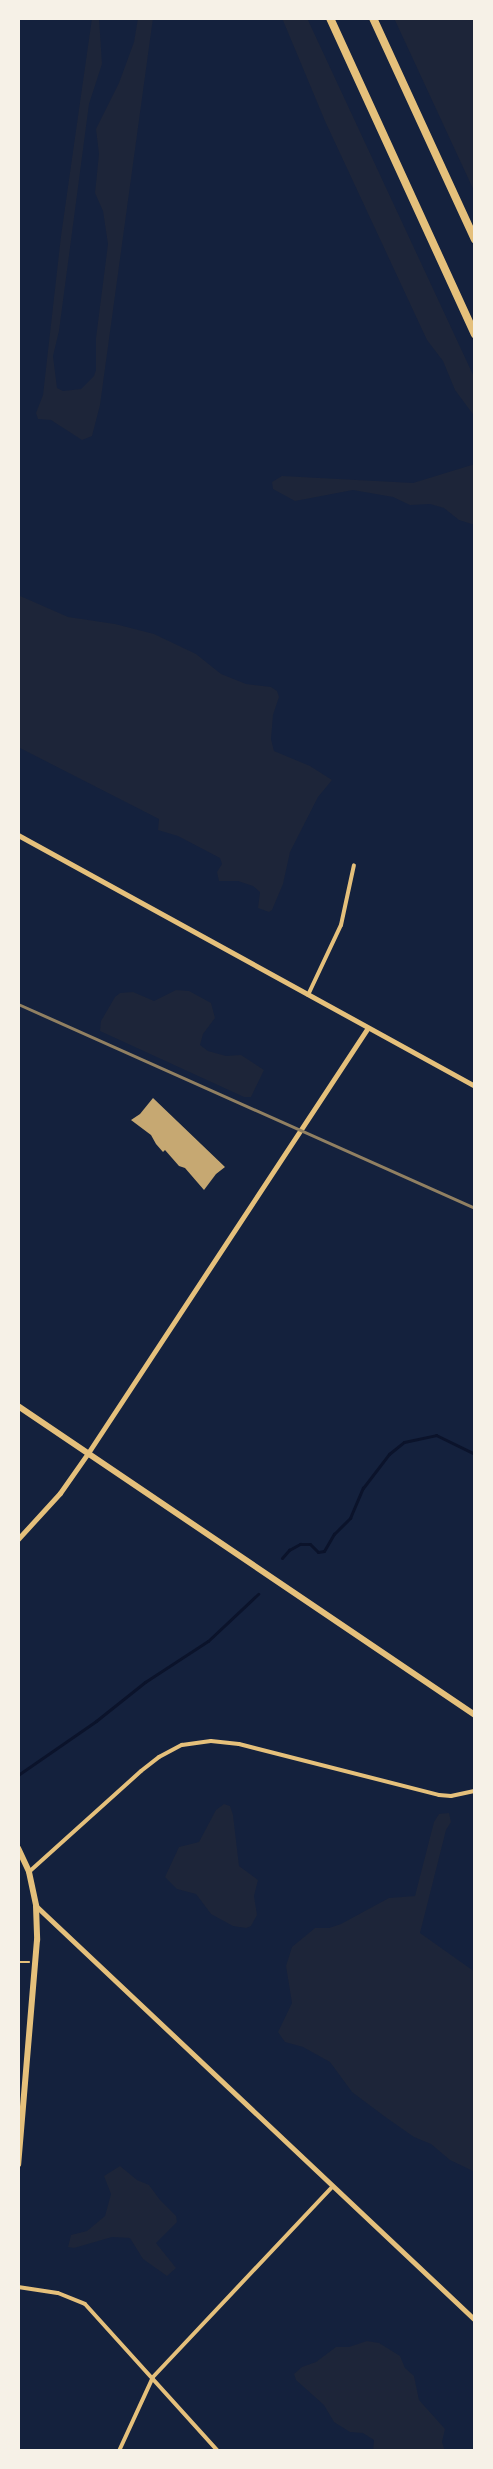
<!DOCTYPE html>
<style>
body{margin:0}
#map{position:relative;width:493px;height:2469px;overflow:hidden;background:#14213d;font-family:Spectral,serif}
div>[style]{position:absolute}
.green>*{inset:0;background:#1d2539}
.stream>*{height:3px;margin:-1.5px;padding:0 1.5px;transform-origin:1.5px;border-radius:1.5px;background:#0b132b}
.building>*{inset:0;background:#c6a872}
.path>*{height:1.5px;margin:-0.75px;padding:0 0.75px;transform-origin:0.75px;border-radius:0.75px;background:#e5c07b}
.minor>*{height:4px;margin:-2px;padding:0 2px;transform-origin:2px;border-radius:2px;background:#e5c07b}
.tertiary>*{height:5px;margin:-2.5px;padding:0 2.5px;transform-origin:2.5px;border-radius:2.5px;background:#e5c07b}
.secondary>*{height:6px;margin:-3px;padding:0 3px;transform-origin:3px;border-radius:3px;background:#e5c07b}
.primary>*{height:6px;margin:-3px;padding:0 3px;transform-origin:3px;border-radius:3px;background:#e5c07b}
.motorway>*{height:8px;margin:-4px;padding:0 4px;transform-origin:4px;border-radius:4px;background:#e5c07b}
.rail>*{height:3px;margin:-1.5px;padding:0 1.5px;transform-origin:1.5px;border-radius:1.5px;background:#918062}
span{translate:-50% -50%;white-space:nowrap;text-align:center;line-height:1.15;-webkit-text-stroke:4.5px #f6f1e7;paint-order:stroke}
.frame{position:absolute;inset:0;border:20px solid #f6f1e7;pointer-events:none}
</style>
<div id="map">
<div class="green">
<div style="clip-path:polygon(92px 18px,99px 18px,102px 64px,89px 104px,59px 331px,53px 356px,57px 388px,63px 391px,81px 389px,94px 376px,96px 370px,96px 338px,108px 244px,103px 211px,95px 193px,99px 154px,96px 129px,119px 83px,134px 42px,138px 18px,153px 18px,100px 405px,92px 436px,82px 440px,51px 420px,38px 419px,36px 413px,43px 395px,61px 236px)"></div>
<div style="clip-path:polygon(282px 18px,307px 18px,475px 379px,475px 417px,455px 390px,443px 361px,427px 340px,325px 121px)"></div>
<div style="clip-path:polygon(394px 18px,475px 18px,475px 193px)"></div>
<div style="clip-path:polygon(475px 464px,475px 525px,459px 520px,444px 508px,430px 504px,410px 505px,393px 497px,353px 490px,295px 501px,273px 489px,272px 482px,282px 476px,413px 483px)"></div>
<div style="clip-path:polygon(18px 595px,68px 617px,115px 624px,154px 634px,196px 654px,221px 674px,246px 684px,271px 687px,277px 691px,279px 697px,273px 715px,271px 739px,274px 751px,310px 766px,332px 780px,318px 797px,290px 852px,283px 884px,272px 910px,269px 912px,258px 908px,260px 892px,253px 886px,238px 881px,219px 881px,217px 872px,222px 864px,220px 858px,178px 836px,158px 830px,159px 819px,18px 747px)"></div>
<div style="clip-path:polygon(176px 990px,189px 991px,211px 1003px,215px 1018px,203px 1034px,200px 1045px,208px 1051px,226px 1056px,241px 1055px,264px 1070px,251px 1097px,244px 1097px,100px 1031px,101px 1021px,115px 997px,120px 993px,133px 992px,154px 1001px)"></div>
<div style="clip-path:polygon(224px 1804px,230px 1806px,233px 1815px,239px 1866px,258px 1880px,254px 1896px,257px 1915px,251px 1926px,246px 1928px,233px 1926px,211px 1914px,196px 1894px,177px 1889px,165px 1877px,179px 1847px,199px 1842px,216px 1810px)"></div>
<div style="clip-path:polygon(449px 1813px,451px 1822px,446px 1830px,420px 1933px,475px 1972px,475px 2172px,450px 2160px,431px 2144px,414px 2137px,384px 2116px,352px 2092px,330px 2062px,303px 2047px,285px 2042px,278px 2032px,292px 2003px,286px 1966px,292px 1947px,315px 1928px,329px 1928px,341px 1924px,389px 1898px,415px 1896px,434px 1822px,439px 1814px)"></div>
<div style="clip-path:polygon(120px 2166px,137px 2180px,149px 2185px,160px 2200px,176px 2216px,177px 2222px,156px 2243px,176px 2268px,167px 2276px,143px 2259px,130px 2238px,112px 2237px,74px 2248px,68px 2247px,71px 2235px,87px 2231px,105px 2216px,111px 2194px,104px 2176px)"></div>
<div style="clip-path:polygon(367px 2341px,379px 2343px,400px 2356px,405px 2368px,414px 2376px,419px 2400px,445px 2429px,442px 2442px,445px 2451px,373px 2451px,374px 2440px,363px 2433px,350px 2432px,334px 2422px,324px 2405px,296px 2380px,294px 2374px,302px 2367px,316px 2362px,336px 2347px,349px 2347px)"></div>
</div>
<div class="stream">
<div style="left:282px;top:1558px;width:11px;rotate:-49deg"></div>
<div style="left:289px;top:1550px;width:13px;rotate:-29deg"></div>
<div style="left:300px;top:1544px;width:10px"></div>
<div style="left:310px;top:1544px;width:11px;rotate:45deg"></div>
<div style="left:318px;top:1552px;width:6px;rotate:-9deg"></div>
<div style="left:324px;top:1551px;width:20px;rotate:-60deg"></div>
<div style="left:334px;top:1534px;width:23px;rotate:-45deg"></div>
<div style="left:350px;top:1518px;width:33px;rotate:-67deg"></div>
<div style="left:363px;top:1488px;width:43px;rotate:-52.6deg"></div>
<div style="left:389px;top:1454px;width:19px;rotate:-39deg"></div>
<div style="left:404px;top:1442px;width:33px;rotate:-12deg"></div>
<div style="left:436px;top:1435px;width:43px;rotate:26deg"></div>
<div style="left:18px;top:1775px;width:95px;rotate:-34.7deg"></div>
<div style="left:96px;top:1721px;width:63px;rotate:-38.5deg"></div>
<div style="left:145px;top:1682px;width:75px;rotate:-33.1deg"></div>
<div style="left:208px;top:1641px;width:69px;rotate:-43.2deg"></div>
</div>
<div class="building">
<div style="clip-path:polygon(153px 1098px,225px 1167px,216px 1174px,204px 1190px,185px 1168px,179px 1166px,165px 1150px,163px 1152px,156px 1144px,151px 1135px,131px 1120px,140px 1114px)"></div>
</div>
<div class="path">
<div style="left:18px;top:1962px;width:11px"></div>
</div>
<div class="minor">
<div style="left:308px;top:995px;width:77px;rotate:-64.8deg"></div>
<div style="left:341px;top:925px;width:61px;rotate:-77.8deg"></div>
<div style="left:30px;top:1871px;width:149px;rotate:-42deg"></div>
<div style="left:141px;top:1771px;width:23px;rotate:-38deg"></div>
<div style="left:159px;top:1757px;width:26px;rotate:-28deg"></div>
<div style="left:182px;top:1745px;width:29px;rotate:-8deg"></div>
<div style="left:211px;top:1741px;width:28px;rotate:6deg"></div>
<div style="left:239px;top:1744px;width:206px;rotate:14.3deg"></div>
<div style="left:439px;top:1795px;width:12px;rotate:5deg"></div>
<div style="left:451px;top:1796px;width:25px;rotate:-12deg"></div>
<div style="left:18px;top:2287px;width:40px;rotate:8.5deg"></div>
<div style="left:58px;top:2293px;width:29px;rotate:22deg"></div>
<div style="left:85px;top:2304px;width:198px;rotate:47.9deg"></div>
<div style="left:119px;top:2451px;width:81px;rotate:-65.3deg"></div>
<div style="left:153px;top:2377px;width:261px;rotate:-46.7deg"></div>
</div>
<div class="tertiary">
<div style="left:18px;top:835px;width:521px;rotate:28.78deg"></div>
<div style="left:18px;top:1539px;width:62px;rotate:-47.6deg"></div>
<div style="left:60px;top:1493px;width:49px;rotate:-55deg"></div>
<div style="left:88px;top:1453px;width:508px;rotate:-56.65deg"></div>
<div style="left:36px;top:1906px;width:603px;rotate:43.32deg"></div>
</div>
<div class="secondary">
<div style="left:18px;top:1848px;width:26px;rotate:65deg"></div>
<div style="left:29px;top:1872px;width:35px;rotate:78deg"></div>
<div style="left:36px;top:1906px;width:34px;rotate:88deg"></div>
<div style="left:37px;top:1940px;width:225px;rotate:94.8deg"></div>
</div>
<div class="primary">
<div style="left:18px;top:1406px;width:552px;rotate:34.06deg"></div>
</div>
<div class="motorway">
<div style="left:330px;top:18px;width:348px;rotate:65.4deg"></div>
<div style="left:373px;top:18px;width:244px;rotate:65.3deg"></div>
</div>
<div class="rail">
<div style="left:18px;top:1004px;width:500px;rotate:24.06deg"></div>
</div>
<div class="frame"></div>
</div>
